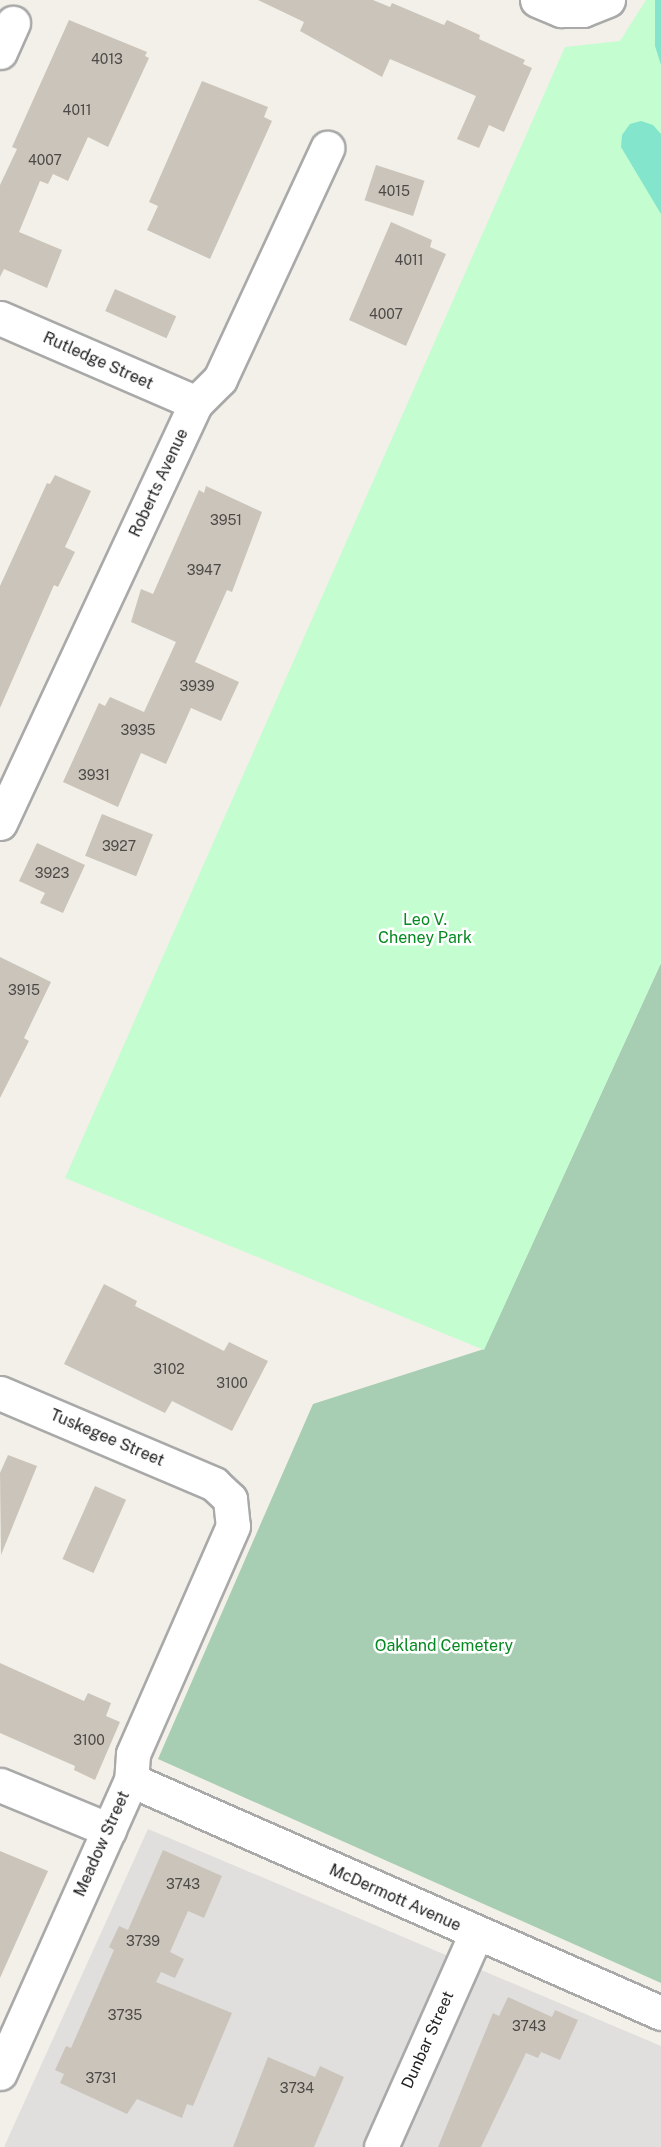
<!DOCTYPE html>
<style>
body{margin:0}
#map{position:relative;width:661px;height:2147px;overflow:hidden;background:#f2f0e8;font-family:"Public Sans",sans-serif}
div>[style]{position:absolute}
.residential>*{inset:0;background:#e0dfde}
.cemetery>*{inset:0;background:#a7cdb2}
.park>*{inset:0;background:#c4fdd0}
.pitch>*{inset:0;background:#82e5cc}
.building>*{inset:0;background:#cbc4ba;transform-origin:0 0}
.roads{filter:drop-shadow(2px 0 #a9a9a9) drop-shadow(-2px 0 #a9a9a9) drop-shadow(0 2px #a9a9a9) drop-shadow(0 -2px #a9a9a9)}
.minor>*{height:33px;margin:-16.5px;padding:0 16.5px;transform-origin:16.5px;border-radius:16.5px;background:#fff}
span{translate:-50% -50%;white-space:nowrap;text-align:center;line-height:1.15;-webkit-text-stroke:5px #fff;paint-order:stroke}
.number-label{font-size:14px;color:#4c4a48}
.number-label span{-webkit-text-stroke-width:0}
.street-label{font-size:16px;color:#222}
.park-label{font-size:16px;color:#058a21}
</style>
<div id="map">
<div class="residential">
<div style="clip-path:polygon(148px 1829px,661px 2046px,661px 2147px,4px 2147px)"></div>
</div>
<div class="cemetery">
<div style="clip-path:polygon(661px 963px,661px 1983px,158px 1759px,313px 1404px,484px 1349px)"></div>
</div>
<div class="park">
<div style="clip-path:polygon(646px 0,661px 0,661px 963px,484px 1350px,65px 1178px,565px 47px,620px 41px)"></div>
</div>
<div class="pitch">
<div style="clip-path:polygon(655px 0,661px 0,661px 65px,655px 46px)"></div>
<div style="clip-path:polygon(641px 121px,653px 125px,661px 134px,661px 214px,621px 147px,622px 135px,630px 124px)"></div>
</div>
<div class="building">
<div style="clip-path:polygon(258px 0,373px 0,390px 7px,392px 3px,444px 25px,447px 20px,480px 35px,479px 39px,525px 60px,523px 64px,532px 68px,504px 132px,489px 125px,479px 148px,457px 139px,476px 96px,390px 59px,382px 77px,300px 31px,304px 22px)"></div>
<div style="clip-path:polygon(69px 20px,147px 52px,145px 56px,149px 58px,108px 147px,88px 137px,68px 181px,53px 174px,48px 184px,40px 181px,19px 232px,62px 250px,47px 288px,4px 269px,0 277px,0 185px,17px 149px,12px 147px)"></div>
<div style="clip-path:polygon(202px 81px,268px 107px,264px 117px,272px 121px,210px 259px,147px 230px,158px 206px,149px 202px)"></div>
<div style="left:376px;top:165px;width:51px;height:37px;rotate:18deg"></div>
<div style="clip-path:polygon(391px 222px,432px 240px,430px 247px,446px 254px,406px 346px,349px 320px)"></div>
<div style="left:115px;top:289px;width:67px;height:24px;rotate:24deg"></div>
<div style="clip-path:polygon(55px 475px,91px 491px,65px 547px,75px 552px,58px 587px,54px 585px,0 708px,0 586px,47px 483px,50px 484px)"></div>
<div style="clip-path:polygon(206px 486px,262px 512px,232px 592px,227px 590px,195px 662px,239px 682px,221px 721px,191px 708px,166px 764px,141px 753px,118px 807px,63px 782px,99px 703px,105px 706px,110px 697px,144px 712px,176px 642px,131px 622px,141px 589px,153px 594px,199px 490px,204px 493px)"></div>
<div style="left:102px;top:814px;width:55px;height:45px;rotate:22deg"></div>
<div style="clip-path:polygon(37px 843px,85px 865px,63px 913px,40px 903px,45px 893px,19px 881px)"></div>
<div style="clip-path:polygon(0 957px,51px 982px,24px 1038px,29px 1041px,0 1098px)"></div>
<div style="clip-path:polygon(104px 1284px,137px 1301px,135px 1306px,224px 1351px,229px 1342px,268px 1361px,232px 1431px,172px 1401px,165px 1413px,64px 1364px)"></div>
<div style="clip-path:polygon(8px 1455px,37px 1466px,1px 1555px,0 1473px)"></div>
<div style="left:95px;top:1486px;width:34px;height:80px;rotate:24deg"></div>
<div style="clip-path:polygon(0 1663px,84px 1701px,88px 1693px,111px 1703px,106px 1716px,120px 1722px,95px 1780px,74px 1770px,75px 1766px,0 1733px)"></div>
<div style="clip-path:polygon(163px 1850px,222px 1876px,204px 1918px,188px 1911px,170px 1952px,184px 1959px,175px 1978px,161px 1972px,156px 1982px,232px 2013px,193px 2106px,187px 2104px,182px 2118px,137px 2099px,127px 2114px,60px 2083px,64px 2074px,55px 2070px,66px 2046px,71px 2048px,114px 1950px,109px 1947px,119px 1926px,128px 1930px)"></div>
<div style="clip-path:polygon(0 1851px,48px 1871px,0 1978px)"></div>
<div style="clip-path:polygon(508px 1997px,552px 2017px,555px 2010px,578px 2020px,560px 2060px,541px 2052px,538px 2058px,526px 2053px,481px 2147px,438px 2147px,493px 2013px,499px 2016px)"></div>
<div style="clip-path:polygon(268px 2057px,315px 2077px,320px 2066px,344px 2077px,314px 2147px,233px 2147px)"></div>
</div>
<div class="roads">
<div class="minor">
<div style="left:537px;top:0;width:26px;rotate:23deg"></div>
<div style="left:561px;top:10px;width:22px"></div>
<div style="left:583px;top:10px;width:27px;rotate:-22deg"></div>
<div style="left:0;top:52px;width:32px;rotate:-66deg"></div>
<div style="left:0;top:318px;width:214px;rotate:23.4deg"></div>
<div style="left:0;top:823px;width:463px;rotate:-65deg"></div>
<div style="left:196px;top:403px;width:34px;rotate:-45deg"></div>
<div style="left:220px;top:379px;width:255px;rotate:-65.1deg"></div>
<div style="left:0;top:1393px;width:233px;rotate:23deg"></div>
<div style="left:214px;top:1484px;width:22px;rotate:43deg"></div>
<div style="left:230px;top:1499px;width:27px;rotate:84deg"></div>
<div style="left:233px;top:1526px;width:249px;rotate:113.7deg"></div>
<div style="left:133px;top:1754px;width:26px;rotate:94deg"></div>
<div style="left:131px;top:1780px;width:321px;rotate:114.1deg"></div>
<div style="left:131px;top:1780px;width:579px;rotate:23.73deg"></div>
<div style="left:0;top:1785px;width:118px;rotate:22.4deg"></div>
<div style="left:381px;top:2147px;width:233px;rotate:-66deg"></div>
</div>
</div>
<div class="number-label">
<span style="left:107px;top:59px">4013</span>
<span style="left:77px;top:110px">4011</span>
<span style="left:45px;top:160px">4007</span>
<span style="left:394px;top:191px">4015</span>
<span style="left:409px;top:260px">4011</span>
<span style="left:386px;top:314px">4007</span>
<span style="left:226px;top:520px">3951</span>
<span style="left:204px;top:570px">3947</span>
<span style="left:197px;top:686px">3939</span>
<span style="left:138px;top:730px">3935</span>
<span style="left:94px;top:775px">3931</span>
<span style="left:119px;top:846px">3927</span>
<span style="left:52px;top:873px">3923</span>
<span style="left:24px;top:990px">3915</span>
<span style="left:169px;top:1369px">3102</span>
<span style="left:232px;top:1383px">3100</span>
<span style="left:89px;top:1740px">3100</span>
<span style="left:183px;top:1884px">3743</span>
<span style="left:143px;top:1941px">3739</span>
<span style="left:125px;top:2015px">3735</span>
<span style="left:529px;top:2026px">3743</span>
<span style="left:101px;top:2078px">3731</span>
<span style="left:297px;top:2088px">3734</span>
</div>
<div class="street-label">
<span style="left:98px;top:361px;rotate:24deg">Rutledge Street</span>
<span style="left:159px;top:483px;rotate:-65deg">Roberts Avenue</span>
<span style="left:107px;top:1438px;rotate:23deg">Tuskegee Street</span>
<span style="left:102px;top:1844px;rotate:-66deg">Meadow Street</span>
<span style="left:395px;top:1898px;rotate:24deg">McDermott Avenue</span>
<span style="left:428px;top:2040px;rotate:-66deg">Dunbar Street</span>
</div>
<div class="park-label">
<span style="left:425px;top:929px">Leo V.<br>Cheney Park</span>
<span style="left:444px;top:1646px">Oakland Cemetery</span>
</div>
</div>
